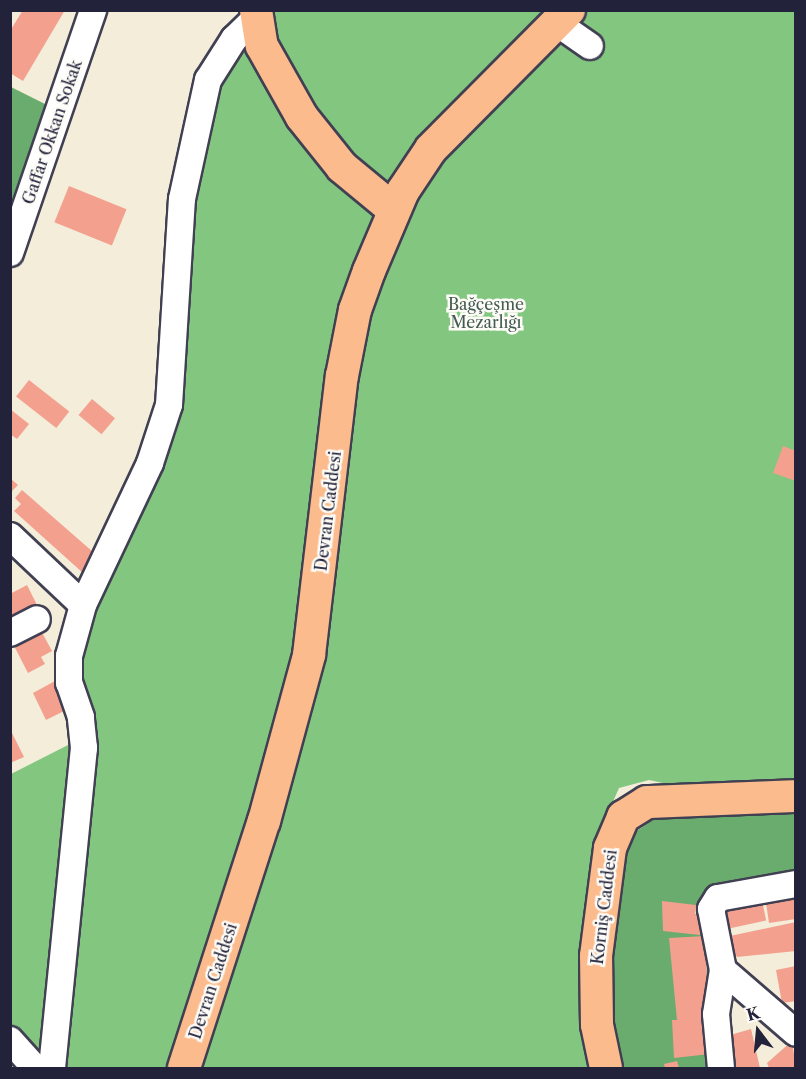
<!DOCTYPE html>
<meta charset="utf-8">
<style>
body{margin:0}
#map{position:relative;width:806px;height:1079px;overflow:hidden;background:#f3edd9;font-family:"Libre Caslon Text",serif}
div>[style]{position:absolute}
.green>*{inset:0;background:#83c680}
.forest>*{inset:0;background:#6aab6e}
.building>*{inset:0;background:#f4a08f;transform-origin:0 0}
.roads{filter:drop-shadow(2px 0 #414053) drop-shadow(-2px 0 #414053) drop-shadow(0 2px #414053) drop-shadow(0 -2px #414053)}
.minor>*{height:26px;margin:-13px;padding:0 13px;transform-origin:13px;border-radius:13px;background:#fff}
.major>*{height:32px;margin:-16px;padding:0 16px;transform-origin:16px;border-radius:16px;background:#fbbb8c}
span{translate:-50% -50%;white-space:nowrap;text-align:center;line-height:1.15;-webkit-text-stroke:5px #fdfcf7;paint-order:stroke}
.street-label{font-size:16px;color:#22223b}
.park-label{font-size:16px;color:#445b53}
.frame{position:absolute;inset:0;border:12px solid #22223b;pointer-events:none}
.north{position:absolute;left:728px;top:1001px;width:60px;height:60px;-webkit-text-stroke:4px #fdfcf7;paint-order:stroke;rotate:344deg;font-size:16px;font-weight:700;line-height:24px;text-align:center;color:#22223b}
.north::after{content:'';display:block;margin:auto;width:21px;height:27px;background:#22223b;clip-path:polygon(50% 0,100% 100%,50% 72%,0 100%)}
</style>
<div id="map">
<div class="green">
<div style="clip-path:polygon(272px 11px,795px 11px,795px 783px,672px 785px,649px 780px,619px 788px,605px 820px,580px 944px,582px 1018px,589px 1068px,64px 1068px,74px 677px,92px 611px,161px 466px,188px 215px,220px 78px)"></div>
<div style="clip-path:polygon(70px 744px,74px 747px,43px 1049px,33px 1051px,11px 1029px,11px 774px)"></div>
</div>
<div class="forest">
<div style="clip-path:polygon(11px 87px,47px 105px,11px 210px)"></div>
<div style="clip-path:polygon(795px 810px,795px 877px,726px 886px,706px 893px,696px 905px,695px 914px,702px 915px,700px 934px,705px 936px,711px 1068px,620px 1068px,612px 1032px,609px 911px,628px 837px,654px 819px)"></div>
</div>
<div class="building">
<div style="clip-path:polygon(23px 10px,65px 10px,23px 81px,10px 73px,10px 31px)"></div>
<div style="left:69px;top:186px;width:62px;height:39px;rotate:22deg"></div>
<div style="left:29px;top:380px;width:51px;height:21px;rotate:38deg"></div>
<div style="left:92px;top:399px;width:30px;height:21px;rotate:40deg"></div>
<div style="clip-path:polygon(10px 409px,29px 424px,17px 439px,10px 434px)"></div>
<div style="clip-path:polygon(783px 446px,796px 451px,796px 481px,773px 473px)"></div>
<div style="clip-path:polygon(10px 478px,18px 485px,10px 493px)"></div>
<div style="clip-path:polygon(22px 490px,93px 552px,83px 573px,14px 511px,21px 504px,15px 498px)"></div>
<div style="clip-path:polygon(27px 585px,39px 609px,16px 621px,10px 610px,10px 594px)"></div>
<div style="clip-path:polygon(39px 627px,52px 651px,41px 657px,45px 664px,28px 673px,12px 642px)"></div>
<div style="clip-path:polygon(55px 681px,66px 710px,46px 720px,33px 693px)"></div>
<div style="clip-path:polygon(10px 729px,24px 757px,10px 763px)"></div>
<div style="clip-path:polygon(796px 891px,796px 919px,769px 923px,765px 896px)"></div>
<div style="left:761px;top:896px;width:25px;height:37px;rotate:78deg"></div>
<div style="clip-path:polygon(662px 901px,696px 905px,695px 914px,702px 915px,700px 935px,663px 931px)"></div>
<div style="clip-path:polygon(796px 922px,796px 951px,737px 957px,725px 937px)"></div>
<div style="clip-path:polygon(705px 936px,710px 1054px,674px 1058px,672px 1020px,677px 1020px,669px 938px)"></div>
<div style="clip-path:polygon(796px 966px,796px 1001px,782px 1003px,776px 970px)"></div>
<div style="clip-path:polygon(751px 1029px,760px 1068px,730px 1068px,723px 1037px)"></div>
<div style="clip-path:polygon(792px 1041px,796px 1068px,769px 1068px,767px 1063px)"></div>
<div style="clip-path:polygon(677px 1061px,679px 1068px,665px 1068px,664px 1064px)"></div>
</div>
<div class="roads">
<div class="minor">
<div style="left:557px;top:23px;width:40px;rotate:34.9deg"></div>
<div style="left:10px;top:253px;width:257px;rotate:-71.1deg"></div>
<div style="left:10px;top:536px;width:100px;rotate:43.4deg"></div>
<div style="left:10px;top:633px;width:30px;rotate:-27deg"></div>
<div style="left:723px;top:970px;width:96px;rotate:40.8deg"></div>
<div style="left:10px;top:1040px;width:38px;rotate:48deg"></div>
<div style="left:52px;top:1068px;width:322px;rotate:-84.3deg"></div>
<div style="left:84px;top:748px;width:31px;rotate:-96deg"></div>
<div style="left:81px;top:717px;width:36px;rotate:-109deg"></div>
<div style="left:69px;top:683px;width:27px;rotate:-90deg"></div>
<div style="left:69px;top:656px;width:53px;rotate:-74.6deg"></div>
<div style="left:83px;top:605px;width:157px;rotate:-64.7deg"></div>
<div style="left:150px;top:463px;width:61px;rotate:-71.9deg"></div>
<div style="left:169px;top:405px;width:206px;rotate:-86.4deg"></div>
<div style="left:182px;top:199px;width:122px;rotate:-77.7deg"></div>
<div style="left:208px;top:80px;width:49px;rotate:-57.6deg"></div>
<div style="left:234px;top:39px;width:29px;rotate:-44deg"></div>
<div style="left:721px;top:1068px;width:54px;rotate:-95.3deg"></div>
<div style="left:716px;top:1014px;width:45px;rotate:-81deg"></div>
<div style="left:723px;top:970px;width:62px;rotate:-101.1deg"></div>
<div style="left:711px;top:909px;width:13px;rotate:-58deg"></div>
<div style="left:718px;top:898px;width:79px;rotate:-10.2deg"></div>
</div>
<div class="major">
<div style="left:256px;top:10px;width:36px;rotate:81deg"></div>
<div style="left:262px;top:46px;width:81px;rotate:60.6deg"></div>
<div style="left:302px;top:117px;width:64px;rotate:51.3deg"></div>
<div style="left:342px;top:167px;width:67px;rotate:39.6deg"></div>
<div style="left:184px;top:1068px;width:260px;rotate:-72.1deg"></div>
<div style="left:264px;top:821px;width:172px;rotate:-74.8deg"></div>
<div style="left:309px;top:655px;width:281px;rotate:-83.3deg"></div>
<div style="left:342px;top:376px;width:67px;rotate:-78.9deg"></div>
<div style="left:355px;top:310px;width:41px;rotate:-70.3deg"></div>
<div style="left:369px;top:271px;width:87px;rotate:-67deg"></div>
<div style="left:403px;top:191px;width:50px;rotate:-56.3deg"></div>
<div style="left:431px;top:149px;width:196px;rotate:-45.2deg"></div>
<div style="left:606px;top:1068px;width:44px;rotate:-101.8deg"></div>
<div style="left:597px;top:1025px;width:69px;rotate:-90.8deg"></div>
<div style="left:596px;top:956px;width:109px;rotate:-82.6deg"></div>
<div style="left:610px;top:848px;width:34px;rotate:-67deg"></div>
<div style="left:623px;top:817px;width:28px;rotate:-32deg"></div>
<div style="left:647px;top:802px;width:149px;rotate:-2.3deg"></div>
</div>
</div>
<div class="street-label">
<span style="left:52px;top:132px;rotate:-71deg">Gaffar Okkan Sokak</span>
<span style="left:328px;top:511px;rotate:-83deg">Devran Caddesi</span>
<span style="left:604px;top:907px;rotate:-83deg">Korniş Caddesi</span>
<span style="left:213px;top:981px;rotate:-72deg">Devran Caddesi</span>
</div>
<div class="park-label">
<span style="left:486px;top:313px">Bağçeşme<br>Mezarlığı</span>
</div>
<div class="frame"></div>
<div class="north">K</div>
</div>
